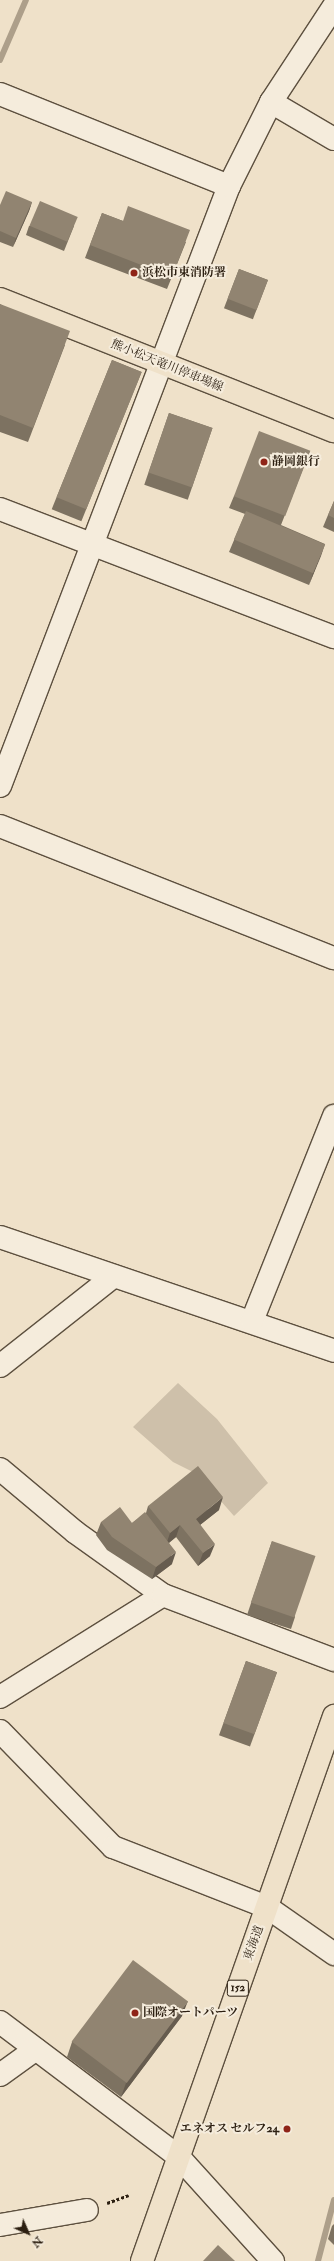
<!DOCTYPE html>
<meta charset="utf-8">
<style>
body{margin:0}
#map{position:relative;width:334px;height:2261px;overflow:hidden;background:#efe1c9;font-family:"IM FELL Double Pica","Noto Serif JP",serif}
div>[style]{position:absolute}
.green>*{inset:0;background:#cec0aa}
.stream>*{height:6px;margin:-3px;padding:0 3px;transform-origin:3px;border-radius:3px;background:#ad9f8a}
.path>*{height:2.5px;margin-top:-1.25px;transform-origin:0;background:repeating-linear-gradient(90deg,#2c1f11 0 3px,transparent 0 5px)}
.roads{filter:drop-shadow(1px 0 #5d503f) drop-shadow(-1px 0 #5d503f) drop-shadow(0 1px #5d503f) drop-shadow(0 -1px #5d503f)}
.minor>*{height:22px;margin:-11px;padding:0 11px;transform-origin:11px;border-radius:11px;background:#f5ecdc}
.major>*{height:22px;margin:-11px;padding:0 11px;transform-origin:11px;border-radius:11px;background:#efe1c9}
.highway>*{height:22px;margin:-11px;padding:0 11px;transform-origin:11px;border-radius:11px;background:#efe1c9}
.wall>*{inset:0;background:#7d7261;transform-origin:0 0}
.shaded-wall>*{inset:0;background:#665c4f}
.building>*{inset:0;background:#918471;transform-origin:0 0}
.dots>*{width:11px;height:11px;translate:-50% -50%;box-sizing:border-box;border:2px solid #f5ecdc;border-radius:50%}
span{translate:-50% -50%;white-space:nowrap;text-align:center;line-height:1.15;-webkit-text-stroke:4px #f5ecdc;paint-order:stroke}
.shield-label span{padding:1px 3px;background:#f5ecdc;border:1px solid;border-radius:3px;-webkit-text-stroke-width:0}
.shield-label{font-size:11px;color:#2c1f11;font-weight:700}
.poi-label{font-size:12px;color:#2c1f11;font-weight:700}
.left{translate:0 -50%;text-align:left}
.right{translate:-100% -50%;text-align:right}
.street-label{font-size:12px;color:#2c1f11}
.north{position:absolute;left:8px;top:2213px;width:40px;height:40px;-webkit-text-stroke:3px #f5ecdc;paint-order:stroke;rotate:135deg;font-size:11px;font-weight:700;line-height:16px;text-align:center;color:#2c1f11}
.north::after{content:'';display:block;margin:auto;width:14px;height:18px;background:#2c1f11;clip-path:polygon(50% 0,100% 100%,50% 72%,0 100%)}
</style>
<div id="map">
<div class="green">
<div style="clip-path:polygon(178px 1383px,217px 1419px,268px 1483px,234px 1516px,197px 1474px,173px 1462px,133px 1427px)"></div>
</div>
<div class="stream">
<div style="left:0;top:60px;width:65px;rotate:-66.6deg"></div>
<div style="left:318px;top:2261px;width:63px;rotate:-75.3deg"></div>
</div>
<div class="path">
<div style="left:107px;top:2203px;width:23px;rotate:-20deg"></div>
</div>
<div class="roads">
<div class="minor">
<div style="left:0;top:94px;width:247px;rotate:21.9deg"></div>
<div style="left:271px;top:102px;width:73px;rotate:30.4deg"></div>
<div style="left:0;top:509px;width:358px;rotate:21deg"></div>
<div style="left:0;top:786px;width:642px;rotate:-69.11deg"></div>
<div style="left:229px;top:186px;width:94px;rotate:-63.4deg"></div>
<div style="left:271px;top:102px;width:115px;rotate:-56.7deg"></div>
<div style="left:0;top:826px;width:359px;rotate:21.6deg"></div>
<div style="left:0;top:1237px;width:353px;rotate:18.8deg"></div>
<div style="left:252px;top:1321px;width:221px;rotate:-68.2deg"></div>
<div style="left:0;top:1366px;width:145px;rotate:-38.3deg"></div>
<div style="left:0;top:1469px;width:98px;rotate:40deg"></div>
<div style="left:75px;top:1532px;width:108px;rotate:35.6deg"></div>
<div style="left:0;top:1697px;width:192px;rotate:-32deg"></div>
<div style="left:163px;top:1595px;width:183px;rotate:20.8deg"></div>
<div style="left:0;top:1731px;width:162px;rotate:45.8deg"></div>
<div style="left:113px;top:1847px;width:165px;rotate:21.3deg"></div>
<div style="left:267px;top:1907px;width:82px;rotate:35deg"></div>
<div style="left:0;top:2022px;width:223px;rotate:37deg"></div>
<div style="left:178px;top:2156px;width:142px;rotate:47.9deg"></div>
<div style="left:0;top:2075px;width:44px;rotate:-35.8deg"></div>
<div style="left:0;top:2225px;width:88px;rotate:-9.8deg"></div>
</div>
<div class="major">
<div style="left:0;top:299px;width:359px;rotate:21.6deg"></div>
</div>
<div class="highway">
<div style="left:142px;top:2261px;width:578px;rotate:-70.59deg"></div>
</div>
</div>
<div class="wall">
<div style="clip-path:polygon(32px 202px,29px 211px,13px 247px,0 242px,0 205px)"></div>
<div style="clip-path:polygon(102px 213px,123px 221px,186px 242px,167px 289px,85px 258px)"></div>
<div style="clip-path:polygon(29px 226px,74px 226px,64px 251px,26px 235px)"></div>
<div style="left:239px;top:269px;width:31px;height:42px;rotate:21deg"></div>
<div style="clip-path:polygon(0 304px,65px 345px,28px 442px,0 432px)"></div>
<div style="left:112px;top:360px;width:32px;height:161px;rotate:22deg"></div>
<div style="left:169px;top:413px;width:46px;height:76px;rotate:19deg"></div>
<div style="clip-path:polygon(310px 451px,281px 525px,325px 544px,309px 585px,229px 552px,245px 514px,229px 508px,234px 496px)"></div>
<div style="clip-path:polygon(334px 501px,334px 532px,323px 527px,328px 515px)"></div>
<div style="clip-path:polygon(148px 1506px,219px 1510px,200px 1525px,210px 1556px,198px 1566px,176px 1537px,169px 1543px,172px 1564px,152px 1579px,107px 1550px,96px 1535px,101px 1522px,132px 1523px,146px 1513px)"></div>
<div style="clip-path:polygon(272px 1541px,295px 1617px,291px 1629px,247px 1615px)"></div>
<div style="left:246px;top:1661px;width:33px;height:79px;rotate:20deg"></div>
<div style="clip-path:polygon(182px 2016px,121px 2097px,67px 2057px,72px 2042px)"></div>
<div style="clip-path:polygon(334px 2224px,334px 2245px,328px 2239px,332px 2226px)"></div>
</div>
<div class="shaded-wall">
<div style="clip-path:polygon(32px 202px,29px 211px,13px 247px,16px 238px)"></div>
<div style="clip-path:polygon(325px 544px,321px 556px,309px 585px,313px 573px)"></div>
<div style="clip-path:polygon(223px 1497px,219px 1510px,191px 1532px,196px 1519px)"></div>
<div style="clip-path:polygon(180px 1525px,176px 1537px,166px 1545px,170px 1533px)"></div>
<div style="clip-path:polygon(215px 1544px,210px 1556px,198px 1566px,203px 1553px)"></div>
<div style="clip-path:polygon(176px 1552px,172px 1564px,152px 1579px,156px 1567px)"></div>
<div style="clip-path:polygon(188px 2001px,182px 2016px,121px 2097px,126px 2083px)"></div>
</div>
<div class="building">
<div style="clip-path:polygon(6px 191px,32px 202px,16px 238px,0 231px,0 205px)"></div>
<div style="left:40px;top:201px;width:41px;height:27px;rotate:23deg"></div>
<div style="clip-path:polygon(128px 206px,190px 230px,172px 277px,90px 245px,102px 213px,123px 221px)"></div>
<div style="left:239px;top:269px;width:31px;height:32px;rotate:21deg"></div>
<div style="clip-path:polygon(0 304px,70px 331px,33px 428px,0 415px)"></div>
<div style="left:112px;top:360px;width:32px;height:148px;rotate:22deg"></div>
<div style="left:169px;top:413px;width:46px;height:63px;rotate:19deg"></div>
<div style="left:259px;top:431px;width:55px;height:70px;rotate:21deg"></div>
<div style="clip-path:polygon(334px 501px,334px 518px,328px 515px)"></div>
<div style="left:246px;top:511px;width:86px;height:31px;rotate:23deg"></div>
<div style="clip-path:polygon(198px 1466px,223px 1497px,196px 1519px,215px 1544px,203px 1553px,180px 1525px,170px 1533px,148px 1506px)"></div>
<div style="clip-path:polygon(120px 1507px,132px 1523px,145px 1512px,176px 1552px,156px 1567px,112px 1537px,101px 1522px)"></div>
<div style="left:272px;top:1541px;width:46px;height:65px;rotate:19deg"></div>
<div style="left:246px;top:1661px;width:33px;height:66px;rotate:20deg"></div>
<div style="left:133px;top:1960px;width:69px;height:102px;rotate:37deg"></div>
<div style="clip-path:polygon(218px 2245px,235px 2261px,203px 2261px)"></div>
</div>
<div class="dots">
<div style="left:134px;top:273px;background:#8f2418"></div>
<div style="left:264px;top:462px;background:#8f2418"></div>
<div style="left:135px;top:2013px;background:#8f2418"></div>
<div style="left:287px;top:2129px;background:#8f2418"></div>
</div>
<div class="shield-label">
<span style="left:238px;top:1988px">152</span>
</div>
<div class="poi-label">
<span class="left" style="left:142px;top:273px">浜松市東消防署</span>
<span class="left" style="left:272px;top:462px">静岡銀行</span>
<span class="left" style="left:143px;top:2013px">国際オートパーツ</span>
<span class="right" style="left:279px;top:2129px">エネオス セルフ24</span>
</div>
<div class="street-label">
<span style="left:167px;top:366px;rotate:22deg">熊小松天竜川停車場線</span>
<span style="left:254px;top:1943px;rotate:-70deg">東海道</span>
</div>
<div class="north">N</div>
</div>
